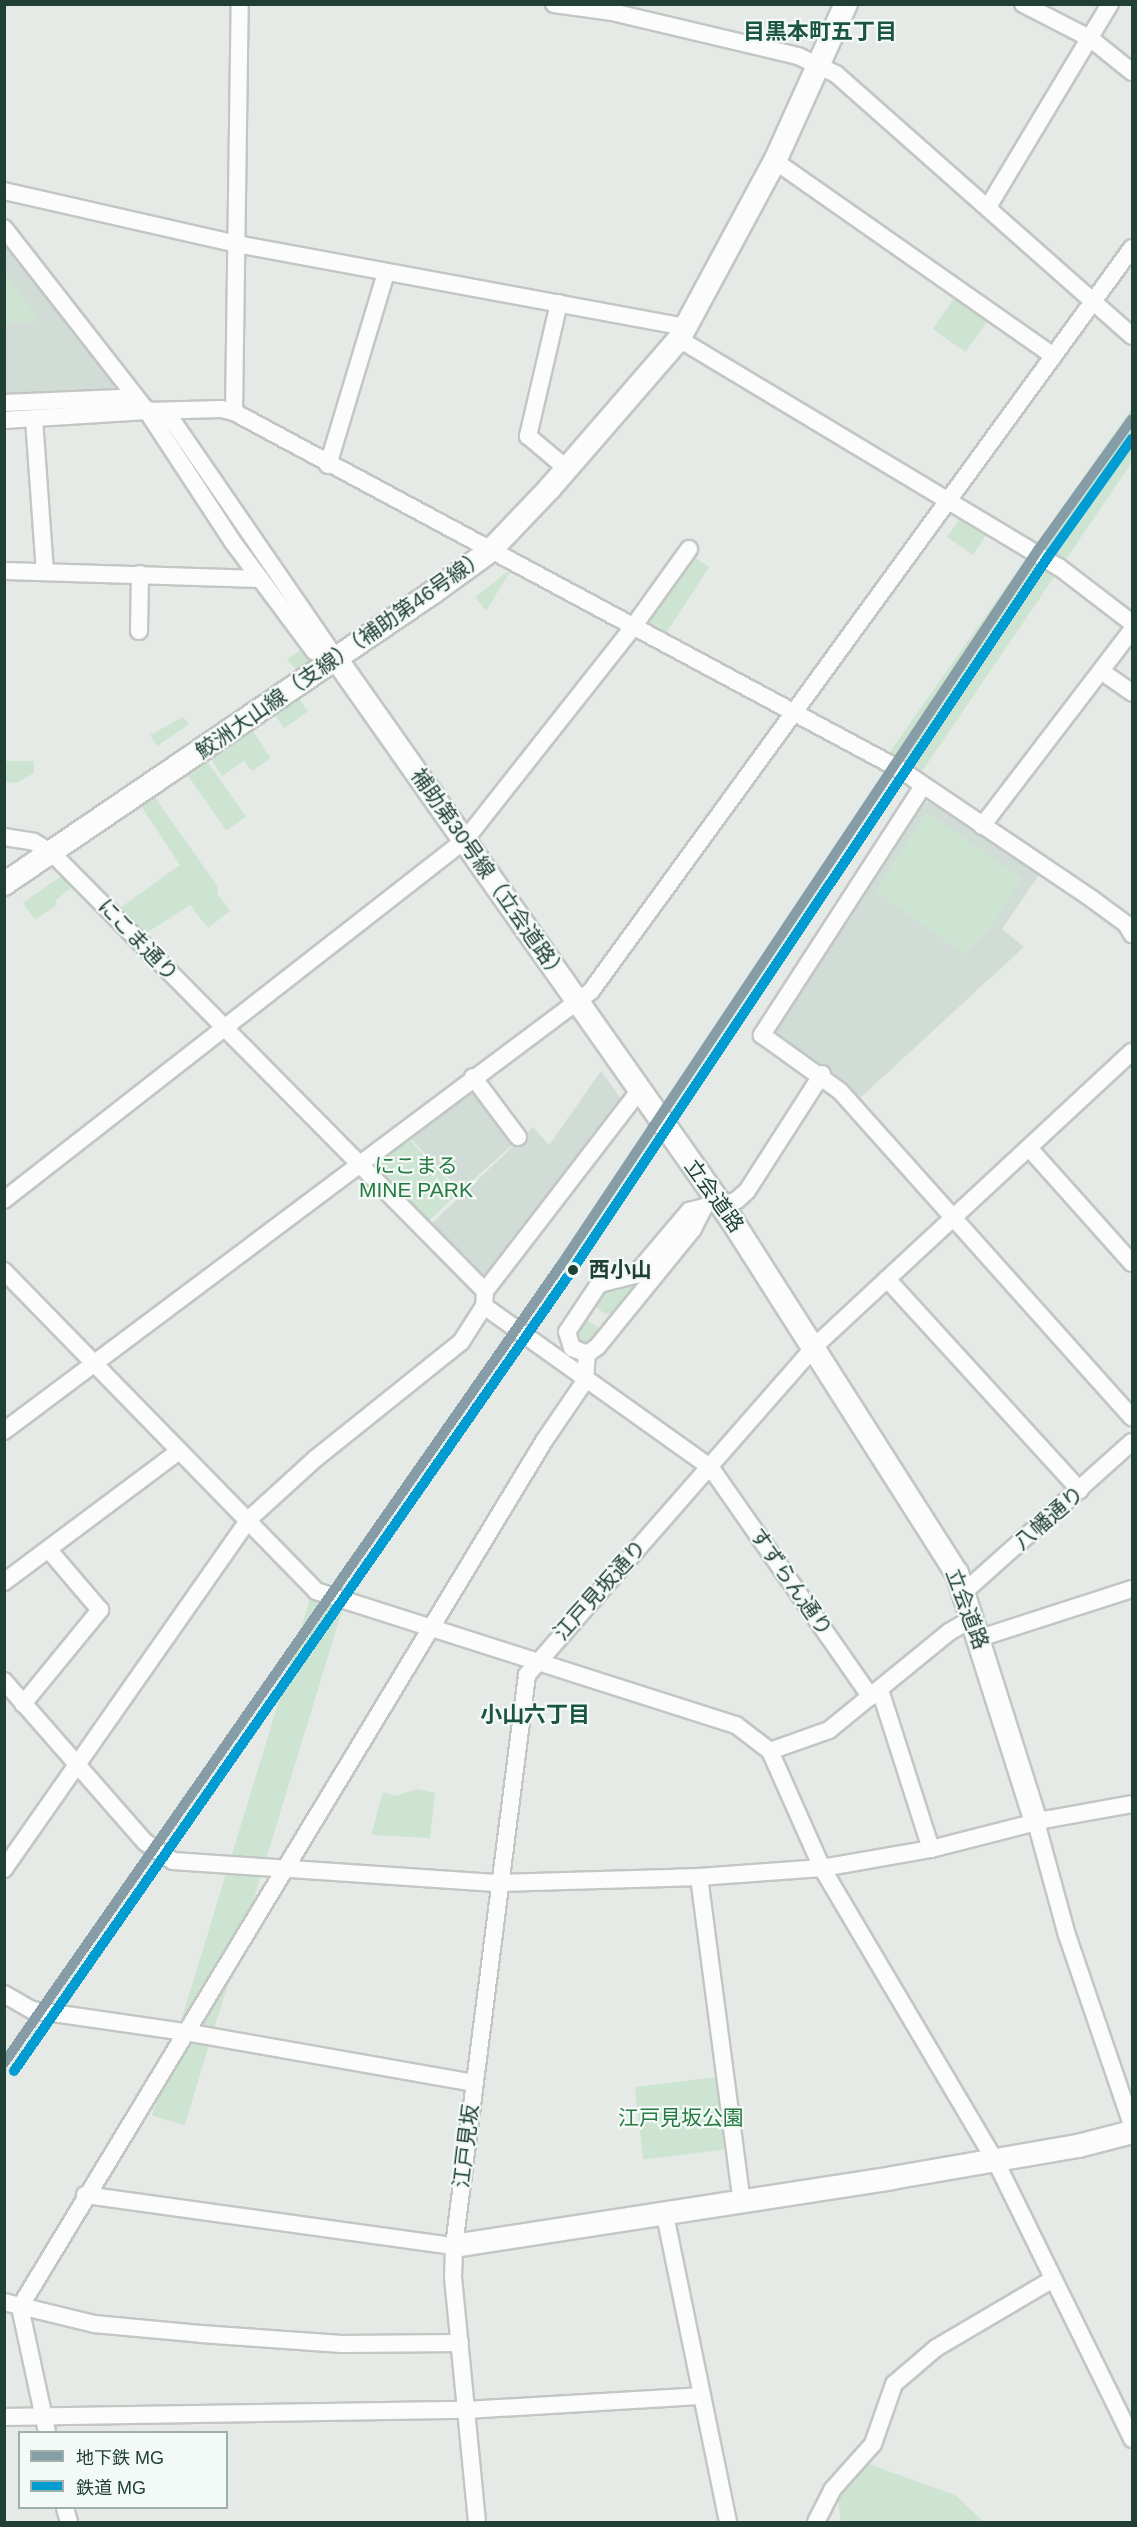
<!DOCTYPE html>
<meta charset="utf-8">
<style>
body{margin:0}
#map{position:relative;width:1137px;height:2527px;overflow:hidden;background:#e5eae7;font-family:Helvetica,"Noto Sans JP",sans-serif}
div>[style]{position:absolute}
.built>*{inset:0;background:#d2dcd7}
.green>*{inset:0;background:#cde4d2;transform-origin:0 0}
.roads{filter:drop-shadow(2px 0 #c2c7c4) drop-shadow(-2px 0 #c2c7c4) drop-shadow(0 2px #c2c7c4) drop-shadow(0 -2px #c2c7c4)}
.street>*{height:16px;margin:-8px;padding:0 8px;transform-origin:8px;border-radius:8px;background:#fbfcfb}
.secondary>*{height:22px;margin:-11px;padding:0 11px;transform-origin:11px;border-radius:11px;background:#fbfcfb}
.rail-1>*{height:10px;margin:-5px;padding:0 5px;transform-origin:5px;border-radius:5px;background:#009cd2}
.metro-1>*{height:10px;margin:-5px;padding:0 5px;transform-origin:5px;border-radius:5px;background:#869da8}
.dots>*{width:16px;height:16px;translate:-50% -50%;box-sizing:border-box;border:3px solid #f3f9f6;border-radius:50%}
span{translate:-50% -50%;white-space:nowrap;text-align:center;line-height:1.15;-webkit-text-stroke:4.5px #f3f9f6;paint-order:stroke}
.street-label{font-size:21px;color:#204035}
.park-label{font-size:21px;color:#277a41}
.stop-label{font-size:21px;color:#204035;font-weight:700}
.left{translate:0 -50%;text-align:left}
.neighbourhood-label{font-size:22px;color:#1b5441;font-weight:700}
.frame{position:absolute;inset:0;border:6px solid #204035;pointer-events:none}
.legend{position:absolute;left:18px;top:2431px;width:210px;height:78px;box-sizing:border-box;background:#f3f9f6;border:2px solid #9fafa9;margin:0;padding:8px 10px;list-style:none;font-size:18px;color:#204035}
.legend li{display:flex;align-items:center;gap:12px;height:30px}
.legend b{width:30px;border:2px solid #9fafa9}
</style>
<div id="map">
<div class="built">
<div style="clip-path:polygon(4px 246px,115px 384px,111px 392px,5px 397px)"></div>
<div style="clip-path:polygon(930px 802px,1039px 875px,1002px 929px,1024px 947px,858px 1100px,832px 1072px,775px 1037px,773px 1023px,920px 804px)"></div>
<div style="clip-path:polygon(601px 1071px,622px 1100px,553px 1197px,516px 1235px,484px 1281px,430px 1225px,533px 1127px,549px 1145px)"></div>
<div style="clip-path:polygon(474px 1086px,513px 1137px,511px 1146px,461px 1191px,408px 1136px)"></div>
</div>
<div class="green">
<div style="clip-path:polygon(5px 273px,39px 321px,5px 323px)"></div>
<div style="left:958px;top:293px;width:40px;height:44px;rotate:35deg"></div>
<div style="clip-path:polygon(1132px 408px,1132px 462px,921px 773px,889px 753px)"></div>
<div style="clip-path:polygon(959px 520px,986px 535px,973px 555px,947px 537px)"></div>
<div style="left:689px;top:554px;width:24px;height:85px;rotate:33deg"></div>
<div style="clip-path:polygon(508px 571px,510px 572px,486px 611px,475px 597px)"></div>
<div style="clip-path:polygon(305px 647px,315px 661px,297px 671px,287px 659px)"></div>
<div style="left:297px;top:696px;width:19px;height:29px;rotate:55deg"></div>
<div style="clip-path:polygon(183px 717px,189px 724px,157px 746px,150px 735px)"></div>
<div style="clip-path:polygon(251px 728px,271px 758px,252px 771px,244px 761px,222px 776px,209px 756px)"></div>
<div style="clip-path:polygon(6px 761px,34px 761px,34px 773px,16px 783px,6px 782px)"></div>
<div style="left:207px;top:761px;width:68px;height:24px;rotate:55deg"></div>
<div style="clip-path:polygon(154px 796px,218px 887px,218px 895px,230px 911px,208px 928px,190px 905px,142px 936px,117px 910px,180px 865px,141px 806px)"></div>
<div style="clip-path:polygon(926px 812px,1022px 878px,991px 927px,964px 954px,875px 891px)"></div>
<div style="clip-path:polygon(65px 873px,74px 885px,55px 901px,57px 905px,35px 920px,23px 903px)"></div>
<div style="left:407px;top:1137px;width:76px;height:44px;rotate:47deg"></div>
<div style="clip-path:polygon(630px 1283px,633px 1289px,614px 1313px,605px 1314px,595px 1306px,604px 1289px)"></div>
<div style="clip-path:polygon(585px 1318px,601px 1330px,584px 1343px,574px 1336px)"></div>
<div style="left:310px;top:1599px;width:34px;height:540px;rotate:17deg"></div>
<div style="clip-path:polygon(417px 1789px,435px 1793px,430px 1838px,371px 1835px,383px 1792px,395px 1796px)"></div>
<div style="left:716px;top:2077px;width:73px;height:82px;rotate:83deg"></div>
<div style="clip-path:polygon(866px 2463px,955px 2495px,984px 2522px,841px 2522px,837px 2494px)"></div>
</div>
<div class="roads">
<div class="street">
<div style="left:554px;top:4px;width:59px;rotate:7.9deg"></div>
<div style="left:612px;top:12px;width:191px;rotate:13.3deg"></div>
<div style="left:798px;top:56px;width:42px;rotate:25.3deg"></div>
<div style="left:836px;top:74px;width:395px;rotate:41.5deg"></div>
<div style="left:1023px;top:4px;width:76px;rotate:27.2deg"></div>
<div style="left:1091px;top:39px;width:53px;rotate:38.8deg"></div>
<div style="left:775px;top:161px;width:340px;rotate:35deg"></div>
<div style="left:4px;top:191px;width:239px;rotate:12.8deg"></div>
<div style="left:237px;top:244px;width:457px;rotate:10.5deg"></div>
<div style="left:988px;top:207px;width:237px;rotate:-59deg"></div>
<div style="left:4px;top:228px;width:232px;rotate:52deg"></div>
<div style="left:147px;top:411px;width:155px;rotate:56.8deg"></div>
<div style="left:232px;top:541px;width:137px;rotate:53.3deg"></div>
<div style="left:314px;top:651px;width:25px;rotate:21deg"></div>
<div style="left:559px;top:303px;width:137px;rotate:103.1deg"></div>
<div style="left:528px;top:436px;width:51px;rotate:40.2deg"></div>
<div style="left:679px;top:339px;width:443px;rotate:31deg"></div>
<div style="left:1059px;top:567px;width:92px;rotate:37.5deg"></div>
<div style="left:4px;top:403px;width:117px;rotate:-2.4deg"></div>
<div style="left:121px;top:398px;width:56px;rotate:23.3deg"></div>
<div style="left:172px;top:420px;width:291px;rotate:55.5deg"></div>
<div style="left:234px;top:412px;width:408px;rotate:-89.2deg"></div>
<div style="left:34px;top:419px;width:152px;rotate:85.9deg"></div>
<div style="left:4px;top:420px;width:143px;rotate:-3.6deg"></div>
<div style="left:147px;top:411px;width:74px;rotate:-1.5deg"></div>
<div style="left:221px;top:409px;width:13px;rotate:13deg"></div>
<div style="left:234px;top:412px;width:757px;rotate:28.22deg"></div>
<div style="left:901px;top:770px;width:230px;rotate:34deg"></div>
<div style="left:1092px;top:899px;width:42px;rotate:36.3deg"></div>
<div style="left:1126px;top:924px;width:12px;rotate:59deg"></div>
<div style="left:328px;top:465px;width:201px;rotate:-73.2deg"></div>
<div style="left:4px;top:571px;width:256px;rotate:1.8deg"></div>
<div style="left:139px;top:631px;width:57px;rotate:-89deg"></div>
<div style="left:1101px;top:671px;width:38px;rotate:35deg"></div>
<div style="left:923px;top:786px;width:297px;rotate:122.9deg"></div>
<div style="left:762px;top:1035px;width:96px;rotate:35.7deg"></div>
<div style="left:840px;top:1091px;width:438px;rotate:48.2deg"></div>
<div style="left:982px;top:826px;width:247px;rotate:-52.6deg"></div>
<div style="left:4px;top:837px;width:30px;rotate:9deg"></div>
<div style="left:34px;top:842px;width:21px;rotate:31deg"></div>
<div style="left:52px;top:853px;width:616px;rotate:45.33deg"></div>
<div style="left:473px;top:1077px;width:75px;rotate:53.1deg"></div>
<div style="left:1029px;top:1148px;width:154px;rotate:48.2deg"></div>
<div style="left:4px;top:1200px;width:585px;rotate:-37.99deg"></div>
<div style="left:465px;top:840px;width:271px;rotate:-51.7deg"></div>
<div style="left:633px;top:627px;width:96px;rotate:-54.3deg"></div>
<div style="left:720px;top:1206px;width:18px;rotate:-19deg"></div>
<div style="left:737px;top:1200px;width:13px;rotate:-42deg"></div>
<div style="left:747px;top:1191px;width:139px;rotate:-57.3deg"></div>
<div style="left:704px;top:1207px;width:25px;rotate:117deg"></div>
<div style="left:693px;top:1229px;width:152px;rotate:129.1deg"></div>
<div style="left:597px;top:1347px;width:12px;rotate:145deg"></div>
<div style="left:587px;top:1354px;width:16px;rotate:-158deg"></div>
<div style="left:572px;top:1348px;width:17px;rotate:-107deg"></div>
<div style="left:567px;top:1332px;width:58px;rotate:-56.3deg"></div>
<div style="left:599px;top:1284px;width:37px;rotate:-14deg"></div>
<div style="left:635px;top:1275px;width:84px;rotate:-49.8deg"></div>
<div style="left:689px;top:1211px;width:16px;rotate:-15deg"></div>
<div style="left:4px;top:1271px;width:447px;rotate:45.7deg"></div>
<div style="left:316px;top:1591px;width:441px;rotate:17.7deg"></div>
<div style="left:736px;top:1725px;width:43px;rotate:37.4deg"></div>
<div style="left:770px;top:1751px;width:128px;rotate:66deg"></div>
<div style="left:822px;top:1868px;width:339px;rotate:59.4deg"></div>
<div style="left:995px;top:2160px;width:311px;rotate:63.8deg"></div>
<div style="left:887px;top:1279px;width:286px;rotate:47.6deg"></div>
<div style="left:484px;top:1306px;width:279px;rotate:35.5deg"></div>
<div style="left:711px;top:1468px;width:279px;rotate:55.1deg"></div>
<div style="left:4px;top:1431px;width:734px;rotate:-36.85deg"></div>
<div style="left:591px;top:991px;width:919px;rotate:-53.94deg"></div>
<div style="left:4px;top:1582px;width:219px;rotate:-36.8deg"></div>
<div style="left:964px;top:1592px;width:225px;rotate:-41.8deg"></div>
<div style="left:980px;top:1638px;width:160px;rotate:-17.9deg"></div>
<div style="left:4px;top:1681px;width:214px;rotate:48.8deg"></div>
<div style="left:145px;top:1842px;width:34px;rotate:34deg"></div>
<div style="left:173px;top:1861px;width:327px;rotate:3.9deg"></div>
<div style="left:499px;top:1883px;width:200px;rotate:-1.7deg"></div>
<div style="left:699px;top:1877px;width:123px;rotate:-4.2deg"></div>
<div style="left:822px;top:1868px;width:111px;rotate:-9.9deg"></div>
<div style="left:931px;top:1849px;width:122px;rotate:-14.3deg"></div>
<div style="left:1049px;top:1819px;width:84px;rotate:-10.2deg"></div>
<div style="left:880px;top:1690px;width:167px;rotate:72.2deg"></div>
<div style="left:23px;top:1704px;width:122px;rotate:-50.7deg"></div>
<div style="left:100px;top:1610px;width:79px;rotate:-130.4deg"></div>
<div style="left:770px;top:1751px;width:63px;rotate:-19.6deg"></div>
<div style="left:829px;top:1730px;width:155px;rotate:-39.2deg"></div>
<div style="left:949px;top:1632px;width:28px;rotate:-30deg"></div>
<div style="left:1036px;top:1822px;width:117px;rotate:74.7deg"></div>
<div style="left:1067px;top:1935px;width:201px;rotate:71.1deg"></div>
<div style="left:4px;top:1869px;width:426px;rotate:-55deg"></div>
<div style="left:248px;top:1520px;width:91px;rotate:-42.3deg"></div>
<div style="left:315px;top:1459px;width:187px;rotate:-38.7deg"></div>
<div style="left:461px;top:1342px;width:43px;rotate:-57.4deg"></div>
<div style="left:484px;top:1306px;width:15px;rotate:-86deg"></div>
<div style="left:485px;top:1291px;width:252px;rotate:-52.4deg"></div>
<div style="left:699px;top:1877px;width:328px;rotate:82.5deg"></div>
<div style="left:4px;top:1994px;width:32px;rotate:30deg"></div>
<div style="left:32px;top:2010px;width:155px;rotate:8.2deg"></div>
<div style="left:185px;top:2032px;width:292px;rotate:10deg"></div>
<div style="left:85px;top:2195px;width:373px;rotate:7.9deg"></div>
<div style="left:665px;top:2215px;width:313px;rotate:78.4deg"></div>
<div style="left:4px;top:2302px;width:93px;rotate:13.7deg"></div>
<div style="left:94px;top:2324px;width:107px;rotate:5.3deg"></div>
<div style="left:201px;top:2334px;width:141px;rotate:4.1deg"></div>
<div style="left:342px;top:2344px;width:118px;rotate:-0.5deg"></div>
<div style="left:4px;top:2417px;width:462px;rotate:-0.9deg"></div>
<div style="left:466px;top:2410px;width:234px;rotate:-3.4deg"></div>
<div style="left:47px;top:2432px;width:128px;rotate:-102.2deg"></div>
<div style="left:20px;top:2307px;width:1012px;rotate:-58.82deg"></div>
<div style="left:544px;top:1441px;width:73px;rotate:-55.7deg"></div>
<div style="left:585px;top:1381px;width:27px;rotate:-86deg"></div>
<div style="left:65px;top:2508px;width:15px;rotate:74deg"></div>
<div style="left:477px;top:2522px;width:246px;rotate:-95.6deg"></div>
<div style="left:453px;top:2277px;width:31px;rotate:-88deg"></div>
<div style="left:454px;top:2246px;width:576px;rotate:-82.71deg"></div>
<div style="left:527px;top:1675px;width:434px;rotate:-48.8deg"></div>
<div style="left:813px;top:1348px;width:435px;rotate:-42.9deg"></div>
<div style="left:816px;top:2522px;width:36px;rotate:-63deg"></div>
<div style="left:832px;top:2490px;width:62px;rotate:-48.3deg"></div>
<div style="left:873px;top:2444px;width:64px;rotate:-70.7deg"></div>
<div style="left:894px;top:2384px;width:55px;rotate:-40.6deg"></div>
<div style="left:936px;top:2348px;width:136px;rotate:-30.5deg"></div>
</div>
<div class="secondary">
<div style="left:337px;top:660px;width:688px;rotate:54.83deg"></div>
<div style="left:733px;top:1222px;width:416px;rotate:57.5deg"></div>
<div style="left:957px;top:1573px;width:261px;rotate:72.4deg"></div>
<div style="left:4px;top:884px;width:518px;rotate:-34.21deg"></div>
<div style="left:432px;top:593px;width:72px;rotate:-35.9deg"></div>
<div style="left:490px;top:551px;width:87px;rotate:-46.4deg"></div>
<div style="left:550px;top:488px;width:197px;rotate:-49.1deg"></div>
<div style="left:679px;top:339px;width:202px;rotate:-61.7deg"></div>
<div style="left:775px;top:161px;width:172px;rotate:-65.7deg"></div>
<div style="left:454px;top:2246px;width:443px;rotate:-8.8deg"></div>
<div style="left:892px;top:2178px;width:189px;rotate:-9.8deg"></div>
<div style="left:1078px;top:2146px;width:56px;rotate:-14.5deg"></div>
</div>
</div>
<div class="rail-1">
<div style="left:14px;top:2071px;width:974px;rotate:-55.12deg"></div>
<div style="left:571px;top:1272px;width:860px;rotate:-56.29deg"></div>
<div style="left:1048px;top:557px;width:145px;rotate:-54.6deg"></div>
</div>
<div class="metro-1">
<div style="left:4px;top:2063px;width:973px;rotate:-55.09deg"></div>
<div style="left:561px;top:1265px;width:860px;rotate:-56.29deg"></div>
<div style="left:1038px;top:550px;width:161px;rotate:-54.3deg"></div>
</div>
<div class="dots">
<div style="left:573px;top:1270px;background:#204035"></div>
</div>
<div class="street-label">
<span style="left:341px;top:654px;rotate:-35deg">鮫洲大山線（支線）（補助第46号線）</span>
<span style="left:489px;top:875px;rotate:55deg">補助第30号線（立会道路）</span>
<span style="left:138px;top:940px;rotate:46deg">にこま通り</span>
<span style="left:714px;top:1196px;rotate:54deg">立会道路</span>
<span style="left:1049px;top:1518px;rotate:-41deg">八幡通り</span>
<span style="left:791px;top:1582px;rotate:55deg">すずらん通り</span>
<span style="left:600px;top:1590px;rotate:-48deg">江戸見坂通り</span>
<span style="left:967px;top:1609px;rotate:69deg">立会道路</span>
<span style="left:466px;top:2146px;rotate:-83deg">江戸見坂</span>
</div>
<div class="park-label">
<span style="left:416px;top:1178px">にこまる<br>MINE PARK</span>
<span style="left:681px;top:2118px">江戸見坂公園</span>
</div>
<div class="stop-label">
<span class="left" style="left:589px;top:1270px">西小山</span>
</div>
<div class="neighbourhood-label">
<span style="left:820px;top:32px">目黒本町五丁目</span>
<span style="left:535px;top:1715px">小山六丁目</span>
</div>
<div class="frame"></div>
<ul class="legend">
<li><b style="height:8px;background:#869da8"></b>地下鉄 MG</li>
<li><b style="height:8px;background:#009cd2"></b>鉄道 MG</li>
</ul>
</div>
